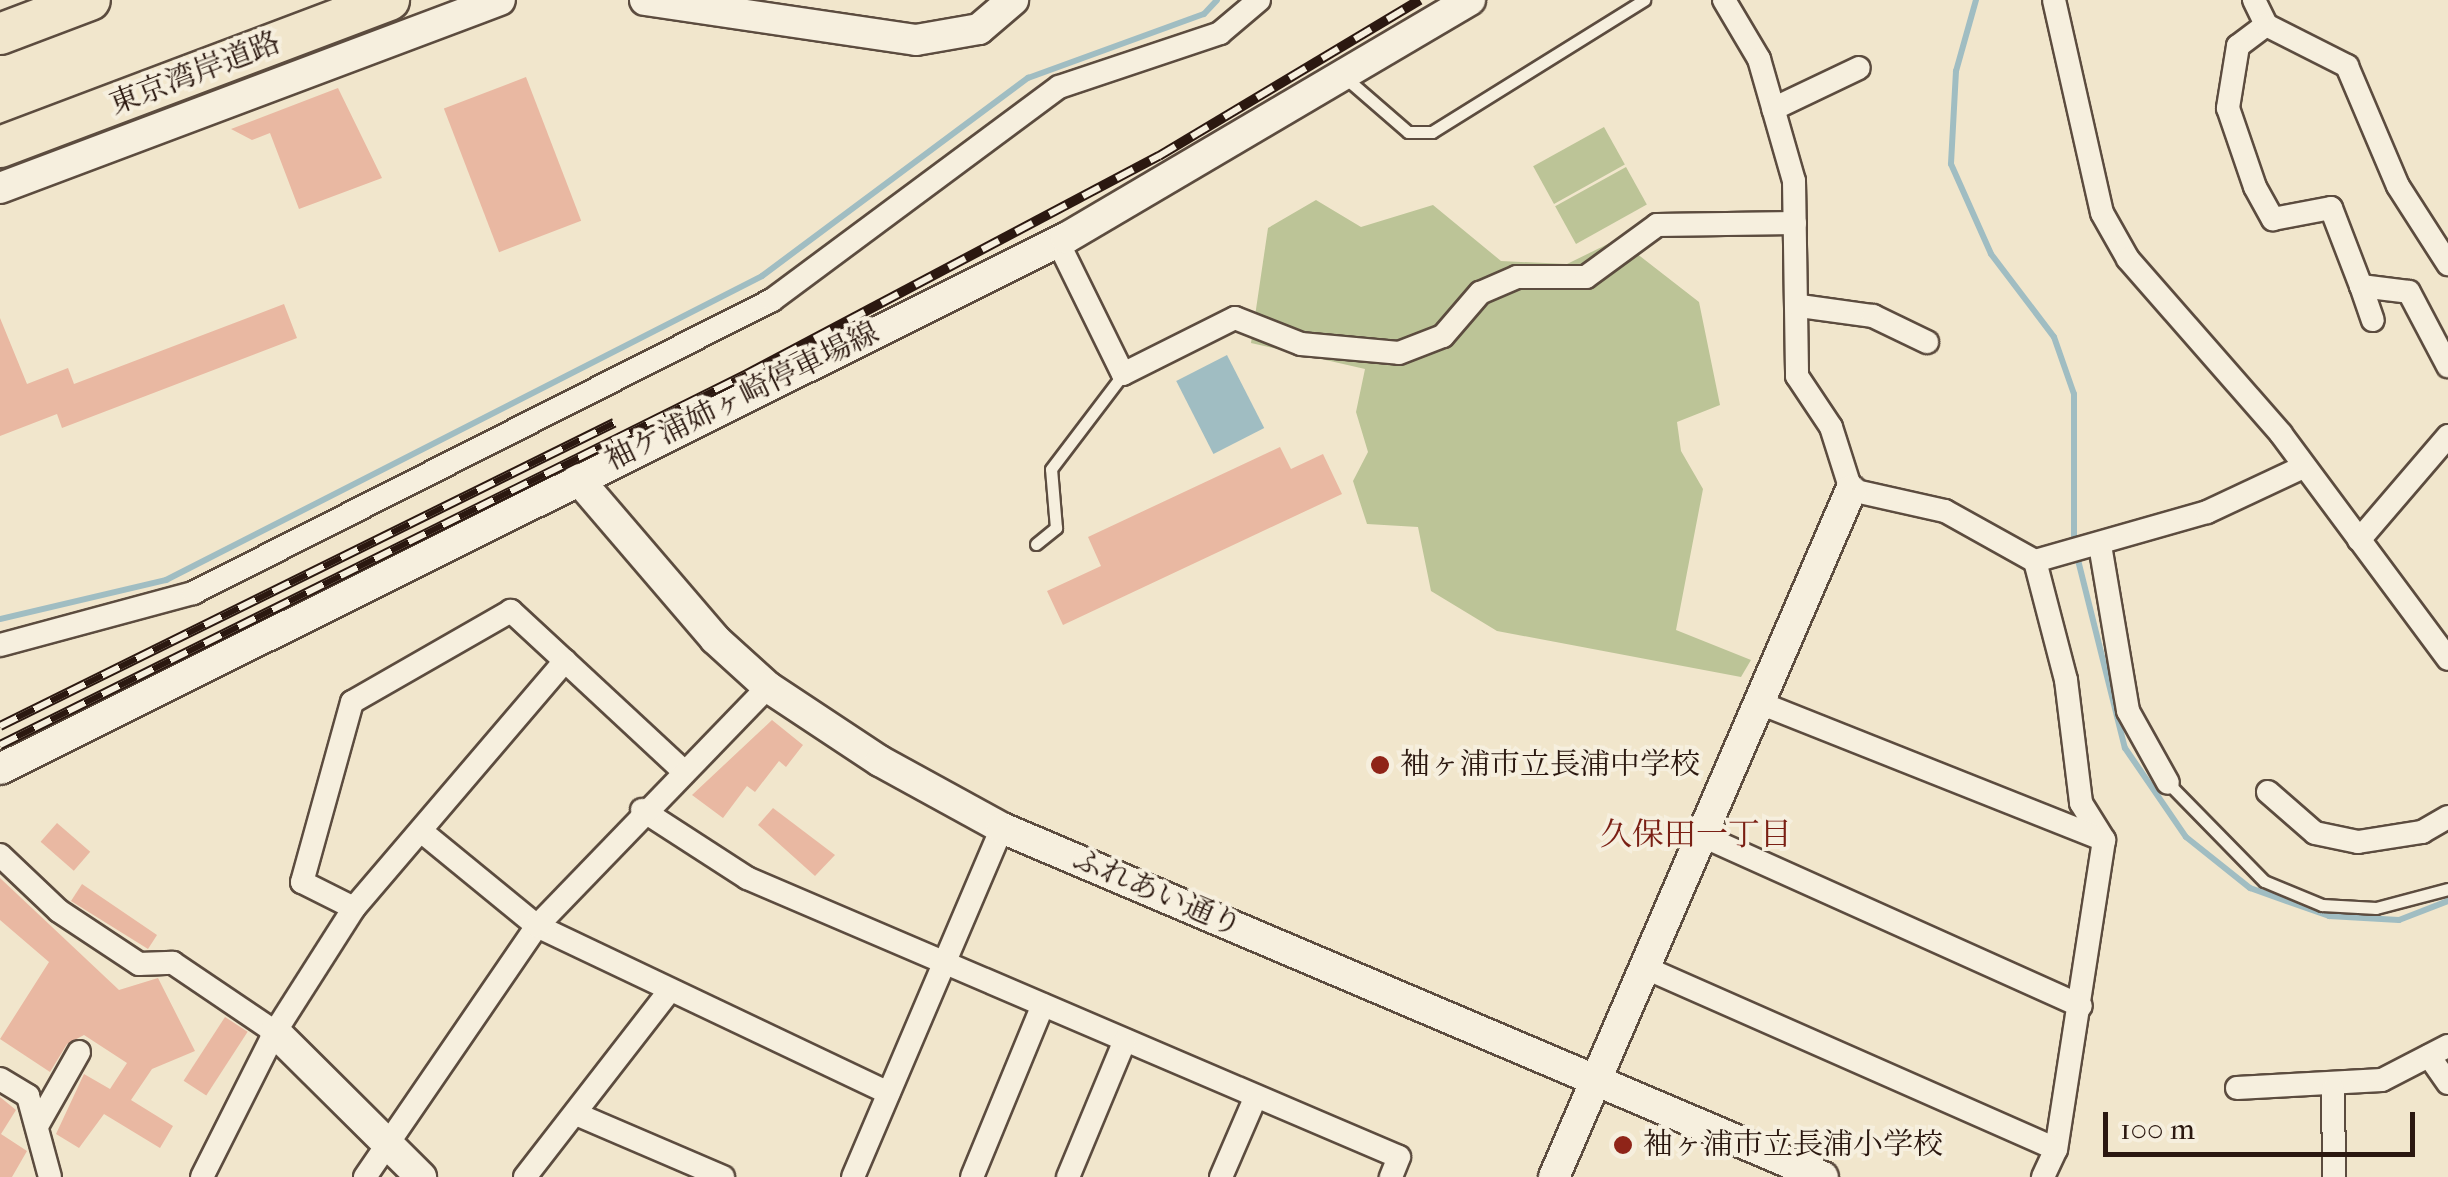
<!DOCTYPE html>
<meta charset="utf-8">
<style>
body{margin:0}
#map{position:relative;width:2448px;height:1177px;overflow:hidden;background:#f1e6cc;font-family:"IM FELL French Canon","Noto Serif JP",serif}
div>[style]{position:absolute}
.green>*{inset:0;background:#bcc497;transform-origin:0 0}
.water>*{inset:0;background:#a0bdc2;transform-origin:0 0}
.stream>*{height:6px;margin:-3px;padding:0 3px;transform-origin:3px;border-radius:3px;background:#a0bdc2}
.building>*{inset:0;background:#e9b8a2;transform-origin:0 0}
.roads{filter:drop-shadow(2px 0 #5c4c3f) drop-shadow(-2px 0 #5c4c3f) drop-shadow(0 2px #5c4c3f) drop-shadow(0 -2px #5c4c3f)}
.lane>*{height:11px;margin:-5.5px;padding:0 5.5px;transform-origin:5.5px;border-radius:5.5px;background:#f6efde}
.street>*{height:22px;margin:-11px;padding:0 11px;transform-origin:11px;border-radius:11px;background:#f6efde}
.secondary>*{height:30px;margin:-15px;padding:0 15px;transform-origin:15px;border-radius:15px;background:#f6efde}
.highway>*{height:40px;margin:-20px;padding:0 20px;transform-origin:20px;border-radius:20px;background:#f1e6cc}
.rail>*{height:10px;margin-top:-5px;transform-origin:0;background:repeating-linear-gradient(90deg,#f6efde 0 19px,#2b1810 0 38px);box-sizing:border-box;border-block:2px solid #2b1810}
.dots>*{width:28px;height:28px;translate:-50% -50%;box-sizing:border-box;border:5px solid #f6efde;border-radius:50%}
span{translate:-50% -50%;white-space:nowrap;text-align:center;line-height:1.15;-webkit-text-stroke:8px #f6efde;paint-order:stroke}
.street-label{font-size:30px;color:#2b1810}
.poi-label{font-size:30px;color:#2b1810}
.left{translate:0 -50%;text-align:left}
.neighbourhood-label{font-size:32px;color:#7a1f14}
.scale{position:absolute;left:2103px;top:1112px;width:312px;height:45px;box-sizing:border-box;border:5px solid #2b1810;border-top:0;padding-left:12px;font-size:30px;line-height:35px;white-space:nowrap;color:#2b1810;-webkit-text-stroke:8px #f6efde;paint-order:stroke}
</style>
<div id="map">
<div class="green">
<div style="left:1604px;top:127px;width:43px;height:81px;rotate:61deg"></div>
<div style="left:1626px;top:167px;width:43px;height:81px;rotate:61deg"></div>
<div style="clip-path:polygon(1316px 200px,1361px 227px,1433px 205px,1501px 261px,1567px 264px,1618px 239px,1699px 302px,1720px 405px,1677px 422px,1681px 451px,1703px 489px,1676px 630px,1751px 660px,1741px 677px,1497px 631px,1431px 591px,1418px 527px,1367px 524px,1353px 481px,1368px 452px,1356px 412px,1365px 369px,1251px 343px,1268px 228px)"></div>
</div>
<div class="water">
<div style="left:1227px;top:355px;width:82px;height:57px;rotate:63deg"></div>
</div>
<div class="stream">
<div style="left:1976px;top:0;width:74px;rotate:105.7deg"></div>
<div style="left:1956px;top:71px;width:93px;rotate:93.1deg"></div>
<div style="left:1951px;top:164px;width:98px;rotate:66deg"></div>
<div style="left:1991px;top:254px;width:104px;rotate:52.8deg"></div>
<div style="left:2054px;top:337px;width:60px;rotate:70.7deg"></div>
<div style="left:2074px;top:394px;width:150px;rotate:90deg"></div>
<div style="left:2077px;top:556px;width:198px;rotate:76deg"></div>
<div style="left:2125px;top:748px;width:108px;rotate:55.6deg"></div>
<div style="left:2186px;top:837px;width:82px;rotate:38.6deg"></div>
<div style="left:2250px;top:888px;width:84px;rotate:19.5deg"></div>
<div style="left:2329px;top:916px;width:70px;rotate:3.3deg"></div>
<div style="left:2399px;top:920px;width:53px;rotate:-21.2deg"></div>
<div style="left:0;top:619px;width:171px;rotate:-13.2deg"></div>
<div style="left:166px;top:580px;width:669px;rotate:-27.02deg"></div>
<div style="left:762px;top:276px;width:332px;rotate:-36.7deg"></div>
<div style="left:1028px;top:78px;width:187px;rotate:-20deg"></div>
<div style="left:1204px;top:14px;width:19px;rotate:-47deg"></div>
</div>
<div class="building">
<div style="left:526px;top:77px;width:154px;height:88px;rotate:69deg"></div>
<div style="clip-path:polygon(338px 88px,382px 178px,299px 209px,270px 133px,252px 140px,231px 129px)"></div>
<div style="clip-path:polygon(284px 304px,297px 338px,62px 428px,57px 414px,0 436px,0 318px,27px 384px,68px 368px,74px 384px)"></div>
<div style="clip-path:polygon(1280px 447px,1291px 469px,1323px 454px,1342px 494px,1063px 625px,1047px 591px,1101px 566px,1088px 537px)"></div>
<div style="clip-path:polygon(772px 720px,803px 745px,786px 767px,779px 761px,755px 792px,747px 786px,723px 818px,692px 795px)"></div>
<div style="clip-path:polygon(773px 808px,835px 855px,815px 876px,758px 825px)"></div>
<div style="left:57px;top:823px;width:44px;height:25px;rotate:41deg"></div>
<div style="clip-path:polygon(0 878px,119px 990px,158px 978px,195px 1051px,152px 1069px,131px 1100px,173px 1126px,160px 1148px,104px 1114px,79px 1148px,56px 1134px,84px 1074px,110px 1089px,127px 1063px,84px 1035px,67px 1044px,50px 1072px,0 1039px,49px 962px,0 920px)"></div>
<div style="clip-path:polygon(82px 884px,157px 935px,148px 949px,71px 901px)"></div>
<div style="left:225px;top:1017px;width:27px;height:76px;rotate:33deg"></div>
<div style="clip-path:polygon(0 1097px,16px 1110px,1px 1134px,27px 1151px,12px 1177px,0 1177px)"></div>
</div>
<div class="roads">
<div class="lane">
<div style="left:1348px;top:80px;width:79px;rotate:40.9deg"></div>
<div style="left:1408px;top:132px;width:24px"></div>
<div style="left:1432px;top:132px;width:250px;rotate:-31.9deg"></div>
<div style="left:1036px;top:544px;width:26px;rotate:-39deg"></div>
<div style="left:1056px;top:528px;width:59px;rotate:-94.8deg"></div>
<div style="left:1051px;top:469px;width:119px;rotate:-52.8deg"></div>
<div style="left:2168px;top:783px;width:137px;rotate:45.6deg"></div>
<div style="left:2264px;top:881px;width:63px;rotate:22.5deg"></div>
<div style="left:2322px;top:905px;width:54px;rotate:3.2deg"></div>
<div style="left:2376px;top:908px;width:74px;rotate:-14.8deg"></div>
</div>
<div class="street">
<div style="left:1724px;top:0;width:69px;rotate:59.3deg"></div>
<div style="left:1759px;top:59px;width:127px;rotate:74deg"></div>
<div style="left:1794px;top:181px;width:195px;rotate:89.1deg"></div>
<div style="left:1797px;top:376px;width:61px;rotate:56.3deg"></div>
<div style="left:1831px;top:427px;width:66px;rotate:72.4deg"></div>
<div style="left:1851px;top:490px;width:96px;rotate:12.6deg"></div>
<div style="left:1945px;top:511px;width:103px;rotate:29.1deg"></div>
<div style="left:2035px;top:561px;width:179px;rotate:-15.9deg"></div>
<div style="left:2207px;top:512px;width:104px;rotate:-25.1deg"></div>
<div style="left:2054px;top:0;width:218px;rotate:77.3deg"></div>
<div style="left:2102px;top:213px;width:53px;rotate:60.5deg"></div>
<div style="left:2128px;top:259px;width:232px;rotate:48.8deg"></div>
<div style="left:2281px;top:434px;width:280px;rotate:53.4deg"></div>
<div style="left:2254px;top:0;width:28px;rotate:64deg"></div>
<div style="left:2266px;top:25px;width:35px;rotate:143deg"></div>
<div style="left:2238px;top:46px;width:63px;rotate:99.2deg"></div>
<div style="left:2228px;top:108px;width:83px;rotate:71.1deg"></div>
<div style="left:2255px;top:187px;width:37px;rotate:61deg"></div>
<div style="left:2273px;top:219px;width:59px;rotate:-10.7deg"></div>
<div style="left:2331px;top:208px;width:84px;rotate:69deg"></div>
<div style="left:2361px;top:286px;width:48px;rotate:7.1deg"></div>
<div style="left:2409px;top:292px;width:84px;rotate:62.2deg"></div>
<div style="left:2266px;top:25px;width:91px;rotate:26.8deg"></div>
<div style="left:2347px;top:66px;width:130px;rotate:67deg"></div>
<div style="left:2398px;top:186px;width:93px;rotate:57.3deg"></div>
<div style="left:1773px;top:109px;width:95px;rotate:-25.5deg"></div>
<div style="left:1058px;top:242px;width:147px;rotate:63.8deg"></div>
<div style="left:1123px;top:374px;width:125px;rotate:-26.6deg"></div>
<div style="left:1235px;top:318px;width:71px;rotate:21.5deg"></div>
<div style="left:1301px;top:344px;width:98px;rotate:5.2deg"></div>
<div style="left:1399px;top:353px;width:47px;rotate:-21.1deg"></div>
<div style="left:1443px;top:336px;width:57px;rotate:-49.3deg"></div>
<div style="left:1480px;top:293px;width:40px;rotate:-23.4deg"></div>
<div style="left:1517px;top:277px;width:69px"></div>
<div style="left:1586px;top:277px;width:88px;rotate:-36.2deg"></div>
<div style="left:1657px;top:225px;width:138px;rotate:-0.8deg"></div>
<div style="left:2361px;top:286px;width:36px;rotate:71deg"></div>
<div style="left:1800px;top:306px;width:74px;rotate:7.8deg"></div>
<div style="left:1873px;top:316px;width:60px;rotate:25.7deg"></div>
<div style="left:2359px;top:540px;width:137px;rotate:-49.4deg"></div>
<div style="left:2100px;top:545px;width:168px;rotate:80.4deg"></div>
<div style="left:2128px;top:711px;width:82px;rotate:60.9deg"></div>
<div style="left:2035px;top:561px;width:123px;rotate:75.4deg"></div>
<div style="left:2066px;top:680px;width:124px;rotate:83deg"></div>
<div style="left:2081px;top:803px;width:44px;rotate:58.1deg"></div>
<div style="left:0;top:645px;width:200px;rotate:-15.1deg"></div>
<div style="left:193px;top:593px;width:649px;rotate:-26.84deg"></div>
<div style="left:772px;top:300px;width:357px;rotate:-36.6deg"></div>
<div style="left:1059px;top:87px;width:170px;rotate:-18.5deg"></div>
<div style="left:1220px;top:33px;width:51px;rotate:-40.2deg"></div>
<div style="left:565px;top:661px;width:157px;rotate:42.9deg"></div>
<div style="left:1760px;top:703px;width:370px;rotate:21.7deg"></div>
<div style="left:2104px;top:840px;width:313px;rotate:98.8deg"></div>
<div style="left:2056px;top:1149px;width:31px;rotate:115deg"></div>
<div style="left:2268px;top:792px;width:62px;rotate:41.1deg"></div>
<div style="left:2315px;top:833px;width:44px;rotate:11.8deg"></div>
<div style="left:2358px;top:842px;width:65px;rotate:-8.9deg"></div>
<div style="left:2422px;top:832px;width:30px;rotate:-30deg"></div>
<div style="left:642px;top:810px;width:125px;rotate:32.9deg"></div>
<div style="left:747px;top:878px;width:709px;rotate:23.17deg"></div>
<div style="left:1399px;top:1157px;width:22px;rotate:112deg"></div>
<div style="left:421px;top:831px;width:150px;rotate:39.3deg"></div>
<div style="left:537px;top:926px;width:389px;rotate:25.4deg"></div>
<div style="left:1705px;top:837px;width:412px;rotate:24.2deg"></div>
<div style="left:0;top:855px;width:81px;rotate:43.5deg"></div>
<div style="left:59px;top:911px;width:96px;rotate:33.5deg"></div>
<div style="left:139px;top:964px;width:34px;rotate:-2deg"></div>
<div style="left:173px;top:963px;width:123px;rotate:34.1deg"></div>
<div style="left:1648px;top:969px;width:446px;rotate:23.8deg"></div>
<div style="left:2429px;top:1056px;width:33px;rotate:55deg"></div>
<div style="left:0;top:1079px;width:33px;rotate:31deg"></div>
<div style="left:28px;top:1096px;width:84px;rotate:74.8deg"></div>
<div style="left:2237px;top:1088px;width:145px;rotate:-3.2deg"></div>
<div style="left:2382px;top:1080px;width:74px;rotate:-27.3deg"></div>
<div style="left:2333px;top:1090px;width:87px;rotate:89.3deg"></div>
<div style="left:576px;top:1114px;width:160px;rotate:23.2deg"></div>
<div style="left:37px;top:1126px;width:85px;rotate:-60.4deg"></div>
<div style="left:202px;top:1177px;width:162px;rotate:-63.3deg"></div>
<div style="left:275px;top:1032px;width:147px;rotate:-57.5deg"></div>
<div style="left:354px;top:908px;width:325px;rotate:-49.5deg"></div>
<div style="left:565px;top:661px;width:74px;rotate:-137.2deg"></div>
<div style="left:511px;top:611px;width:183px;rotate:150.2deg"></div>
<div style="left:352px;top:702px;width:187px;rotate:105.5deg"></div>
<div style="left:302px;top:882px;width:58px;rotate:26.6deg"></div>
<div style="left:365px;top:1177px;width:304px;rotate:-55.6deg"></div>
<div style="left:537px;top:926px;width:332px;rotate:-46deg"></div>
<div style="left:525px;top:1177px;width:232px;rotate:-52.2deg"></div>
<div style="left:853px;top:1177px;width:379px;rotate:-66.9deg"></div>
<div style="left:972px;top:1177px;width:186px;rotate:-67.6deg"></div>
<div style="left:1068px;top:1177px;width:148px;rotate:-67.4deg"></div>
<div style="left:1221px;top:1177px;width:88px;rotate:-66.6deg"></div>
</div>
<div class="secondary">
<div style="left:645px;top:0;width:274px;rotate:8.4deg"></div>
<div style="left:916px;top:40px;width:64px;rotate:-9.9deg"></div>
<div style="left:979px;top:29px;width:45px;rotate:-40.5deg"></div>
<div style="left:0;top:188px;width:534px;rotate:-20.61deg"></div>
<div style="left:578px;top:479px;width:211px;rotate:49.4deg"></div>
<div style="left:715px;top:639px;width:72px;rotate:42.2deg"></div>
<div style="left:768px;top:687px;width:134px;rotate:33.5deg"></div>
<div style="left:880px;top:761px;width:139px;rotate:28.8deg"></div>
<div style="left:1002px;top:828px;width:892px;rotate:23.03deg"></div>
<div style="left:0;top:769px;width:1191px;rotate:-26.48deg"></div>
<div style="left:1066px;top:238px;width:469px;rotate:-30.5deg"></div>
<div style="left:275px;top:1032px;width:206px;rotate:44.8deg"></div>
<div style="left:1554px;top:1177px;width:748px;rotate:-66.62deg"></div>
</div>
<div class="highway">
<div style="left:0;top:34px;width:96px;rotate:-20.7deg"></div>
<div style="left:0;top:147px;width:416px;rotate:-20.7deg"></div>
</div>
</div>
<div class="rail">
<div style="left:0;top:726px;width:685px;rotate:-26.27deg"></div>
<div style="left:0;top:745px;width:834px;rotate:-26.41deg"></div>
<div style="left:747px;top:374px;width:466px;rotate:-27.9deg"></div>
<div style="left:1159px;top:156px;width:304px;rotate:-30.9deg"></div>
</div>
<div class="dots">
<div style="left:1380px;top:765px;background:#8f2418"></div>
<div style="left:1623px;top:1145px;background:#8f2418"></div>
</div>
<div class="street-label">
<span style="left:195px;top:74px;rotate:-21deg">東京湾岸道路</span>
<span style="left:742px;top:397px;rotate:-26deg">袖ケ浦姉ヶ崎停車場線</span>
<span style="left:1157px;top:893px;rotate:23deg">ふれあい通り</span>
</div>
<div class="poi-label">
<span class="left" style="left:1400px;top:765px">袖ヶ浦市立長浦中学校</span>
<span class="left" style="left:1643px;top:1145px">袖ヶ浦市立長浦小学校</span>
</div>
<div class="neighbourhood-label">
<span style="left:1696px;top:835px">久保田一丁目</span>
</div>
<div class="scale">100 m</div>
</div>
